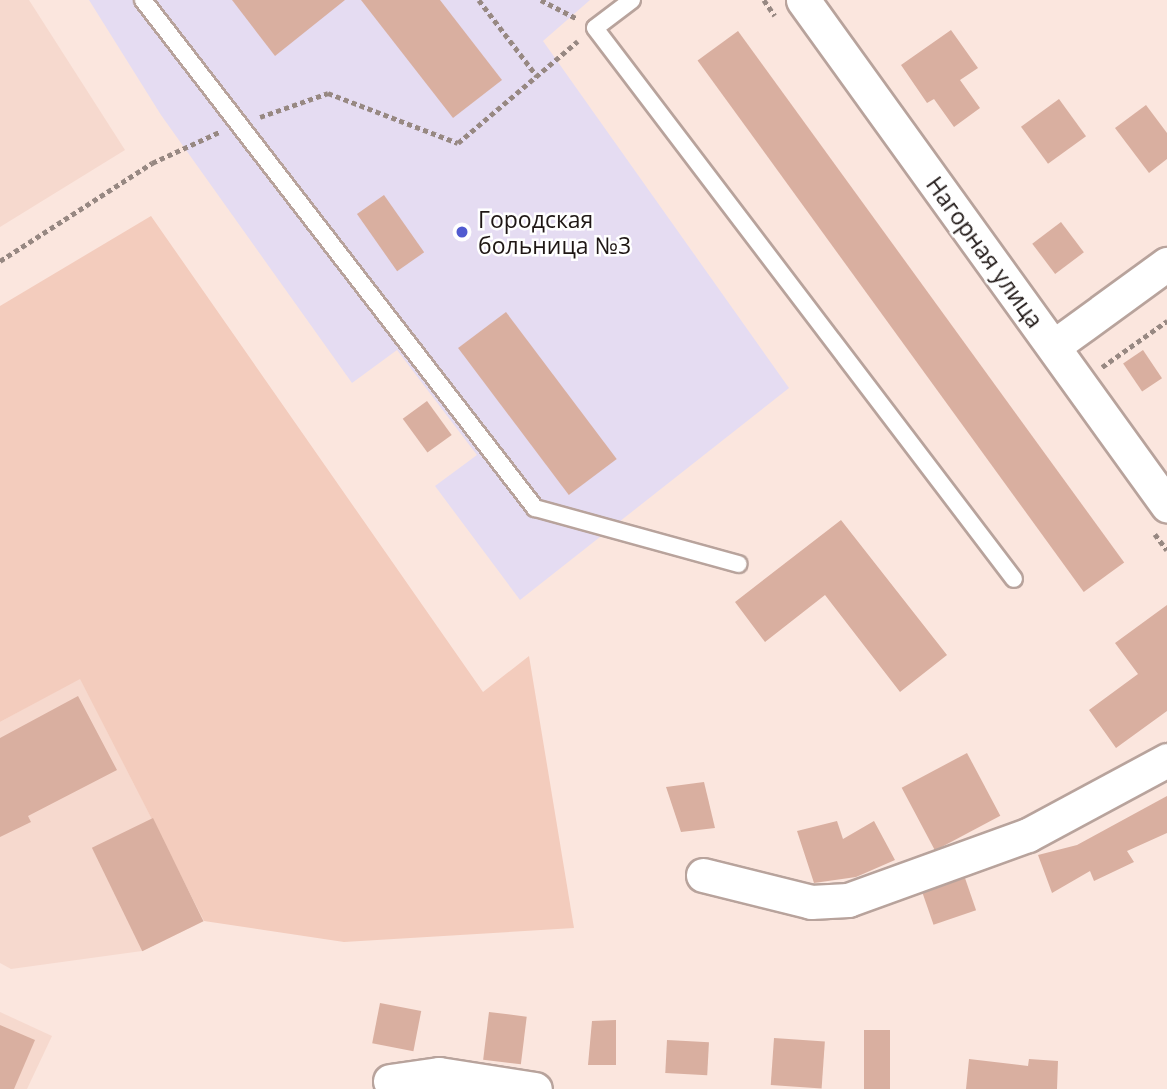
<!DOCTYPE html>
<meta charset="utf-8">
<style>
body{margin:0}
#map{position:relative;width:1167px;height:1089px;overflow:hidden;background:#fbe6de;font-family:"Open Sans",sans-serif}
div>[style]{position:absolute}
.built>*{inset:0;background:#f6d9ce}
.medical>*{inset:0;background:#e5dcf2}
.green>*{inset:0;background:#f3ccbd}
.building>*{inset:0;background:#d9afa0;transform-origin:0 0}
.path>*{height:4.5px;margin-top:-2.25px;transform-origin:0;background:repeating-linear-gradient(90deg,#978882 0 5px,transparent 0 8.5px)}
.roads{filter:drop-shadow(2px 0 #b8a39c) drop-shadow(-2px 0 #b8a39c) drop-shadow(0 2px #b8a39c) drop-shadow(0 -2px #b8a39c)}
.lane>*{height:16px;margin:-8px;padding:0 8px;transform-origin:8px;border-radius:8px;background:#fff}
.street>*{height:33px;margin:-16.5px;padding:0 16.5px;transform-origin:16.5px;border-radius:16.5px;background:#fff}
.dots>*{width:19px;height:19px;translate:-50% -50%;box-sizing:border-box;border:4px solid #fff;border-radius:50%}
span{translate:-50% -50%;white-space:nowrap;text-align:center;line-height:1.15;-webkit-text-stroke:5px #fff;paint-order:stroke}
.poi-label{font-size:23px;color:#1f1715}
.left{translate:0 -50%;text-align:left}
.street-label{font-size:23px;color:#1f1715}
</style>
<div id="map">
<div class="built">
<div style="clip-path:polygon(0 0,29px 0,125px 150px,0 227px)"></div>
<div style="clip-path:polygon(80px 678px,204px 921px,142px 951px,11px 969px,0 963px,0 722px)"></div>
<div style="clip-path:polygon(0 1012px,52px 1036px,27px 1089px,0 1089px)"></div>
</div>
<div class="medical">
<div style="clip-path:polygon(89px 0,590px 0,543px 41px,789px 388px,520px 600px,435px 486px,477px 455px,397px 350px,352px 383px,161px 115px)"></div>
</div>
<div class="green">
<div style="clip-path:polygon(151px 216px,483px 692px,529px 656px,574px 928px,344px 942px,204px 921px,80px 679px,0 722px,0 306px)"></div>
</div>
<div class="building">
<div style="clip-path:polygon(232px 0,345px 0,275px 56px)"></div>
<div style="clip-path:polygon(361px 0,440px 0,502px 80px,453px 118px)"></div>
<div style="clip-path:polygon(951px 30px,978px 68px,960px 80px,980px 108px,954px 127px,934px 99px,927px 103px,901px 65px)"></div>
<div style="left:738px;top:31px;width:657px;height:50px;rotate:54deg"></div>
<div style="left:1059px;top:99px;width:46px;height:47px;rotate:54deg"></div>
<div style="clip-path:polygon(1146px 105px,1167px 133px,1167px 159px,1149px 173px,1115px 128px)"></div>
<div style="left:384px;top:195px;width:70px;height:33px;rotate:55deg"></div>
<div style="left:1061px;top:222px;width:38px;height:36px;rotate:53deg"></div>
<div style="left:506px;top:312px;width:184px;height:60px;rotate:53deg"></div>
<div style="left:1143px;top:350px;width:34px;height:24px;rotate:56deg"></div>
<div style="left:427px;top:401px;width:42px;height:30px;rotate:54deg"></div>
<div style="clip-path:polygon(841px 520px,947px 655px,900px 692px,825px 595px,765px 642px,735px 602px)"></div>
<div style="clip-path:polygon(1167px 605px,1167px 711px,1116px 748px,1089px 710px,1138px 674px,1115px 643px)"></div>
<div style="clip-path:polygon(78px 696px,117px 770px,28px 816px,31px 822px,0 837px,0 738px)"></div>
<div style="left:967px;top:753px;width:71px;height:74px;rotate:62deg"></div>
<div style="clip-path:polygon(704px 782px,715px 828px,681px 832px,666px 787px)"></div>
<div style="clip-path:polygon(1167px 796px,1167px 833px,1127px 851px,1134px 862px,1094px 881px,1090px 871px,1052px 893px,1038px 855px,1077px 845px)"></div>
<div style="left:153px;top:818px;width:115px;height:68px;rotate:64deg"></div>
<div style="clip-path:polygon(837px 821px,843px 839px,874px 821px,895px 860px,856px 877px,814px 883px,797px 831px)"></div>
<div style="left:965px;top:878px;width:34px;height:45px;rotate:71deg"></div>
<div style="left:380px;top:1003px;width:42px;height:41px;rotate:11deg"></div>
<div style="left:489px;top:1012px;width:38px;height:48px;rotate:7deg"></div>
<div style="clip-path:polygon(616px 1020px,616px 1065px,588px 1065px,592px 1021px)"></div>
<div style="clip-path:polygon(0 1025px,35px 1040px,14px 1089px,0 1089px)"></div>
<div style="left:864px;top:1030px;width:26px;height:59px"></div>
<div style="left:774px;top:1038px;width:51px;height:47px;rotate:4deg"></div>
<div style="left:667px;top:1040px;width:42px;height:33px;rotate:3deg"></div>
<div style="clip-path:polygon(969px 1059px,1028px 1066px,1029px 1059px,1058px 1061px,1057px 1089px,966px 1089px)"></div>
</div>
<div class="path">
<div style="left:479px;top:0;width:96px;rotate:52.7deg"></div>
<div style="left:541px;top:0;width:42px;rotate:27.2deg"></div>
<div style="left:764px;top:0;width:19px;rotate:55deg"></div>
<div style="left:260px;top:117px;width:72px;rotate:-19.4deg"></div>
<div style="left:328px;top:93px;width:139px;rotate:21deg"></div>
<div style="left:458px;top:143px;width:157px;rotate:-40.4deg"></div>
<div style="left:0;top:261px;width:181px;rotate:-32.8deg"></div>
<div style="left:152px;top:163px;width:74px;rotate:-24.8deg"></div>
<div style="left:1102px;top:367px;width:80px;rotate:-35.3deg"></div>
<div style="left:1155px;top:534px;width:20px;rotate:53deg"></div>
</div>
<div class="roads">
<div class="lane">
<div style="left:143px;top:0;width:642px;rotate:52.34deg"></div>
<div style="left:535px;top:508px;width:211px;rotate:15.4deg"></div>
<div style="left:632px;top:0;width:46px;rotate:142.9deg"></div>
<div style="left:595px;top:28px;width:692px;rotate:52.75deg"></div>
</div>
<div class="street">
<div style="left:803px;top:0;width:623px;rotate:54.22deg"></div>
<div style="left:1054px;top:346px;width:140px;rotate:-36deg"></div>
<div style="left:703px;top:875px;width:111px;rotate:14deg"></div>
<div style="left:811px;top:902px;width:37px;rotate:-3deg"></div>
<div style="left:848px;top:900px;width:191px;rotate:-19.9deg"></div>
<div style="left:1028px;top:835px;width:158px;rotate:-28.3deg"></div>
<div style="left:390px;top:1081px;width:49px;rotate:-8.1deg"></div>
<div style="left:439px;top:1074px;width:97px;rotate:8.9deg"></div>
</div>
</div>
<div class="dots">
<div style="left:462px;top:232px;background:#505ad0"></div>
</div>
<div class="poi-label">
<span class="left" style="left:478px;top:232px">Городская<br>больница №3</span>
</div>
<div class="street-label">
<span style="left:985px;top:252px;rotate:54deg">Нагорная улица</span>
</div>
</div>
